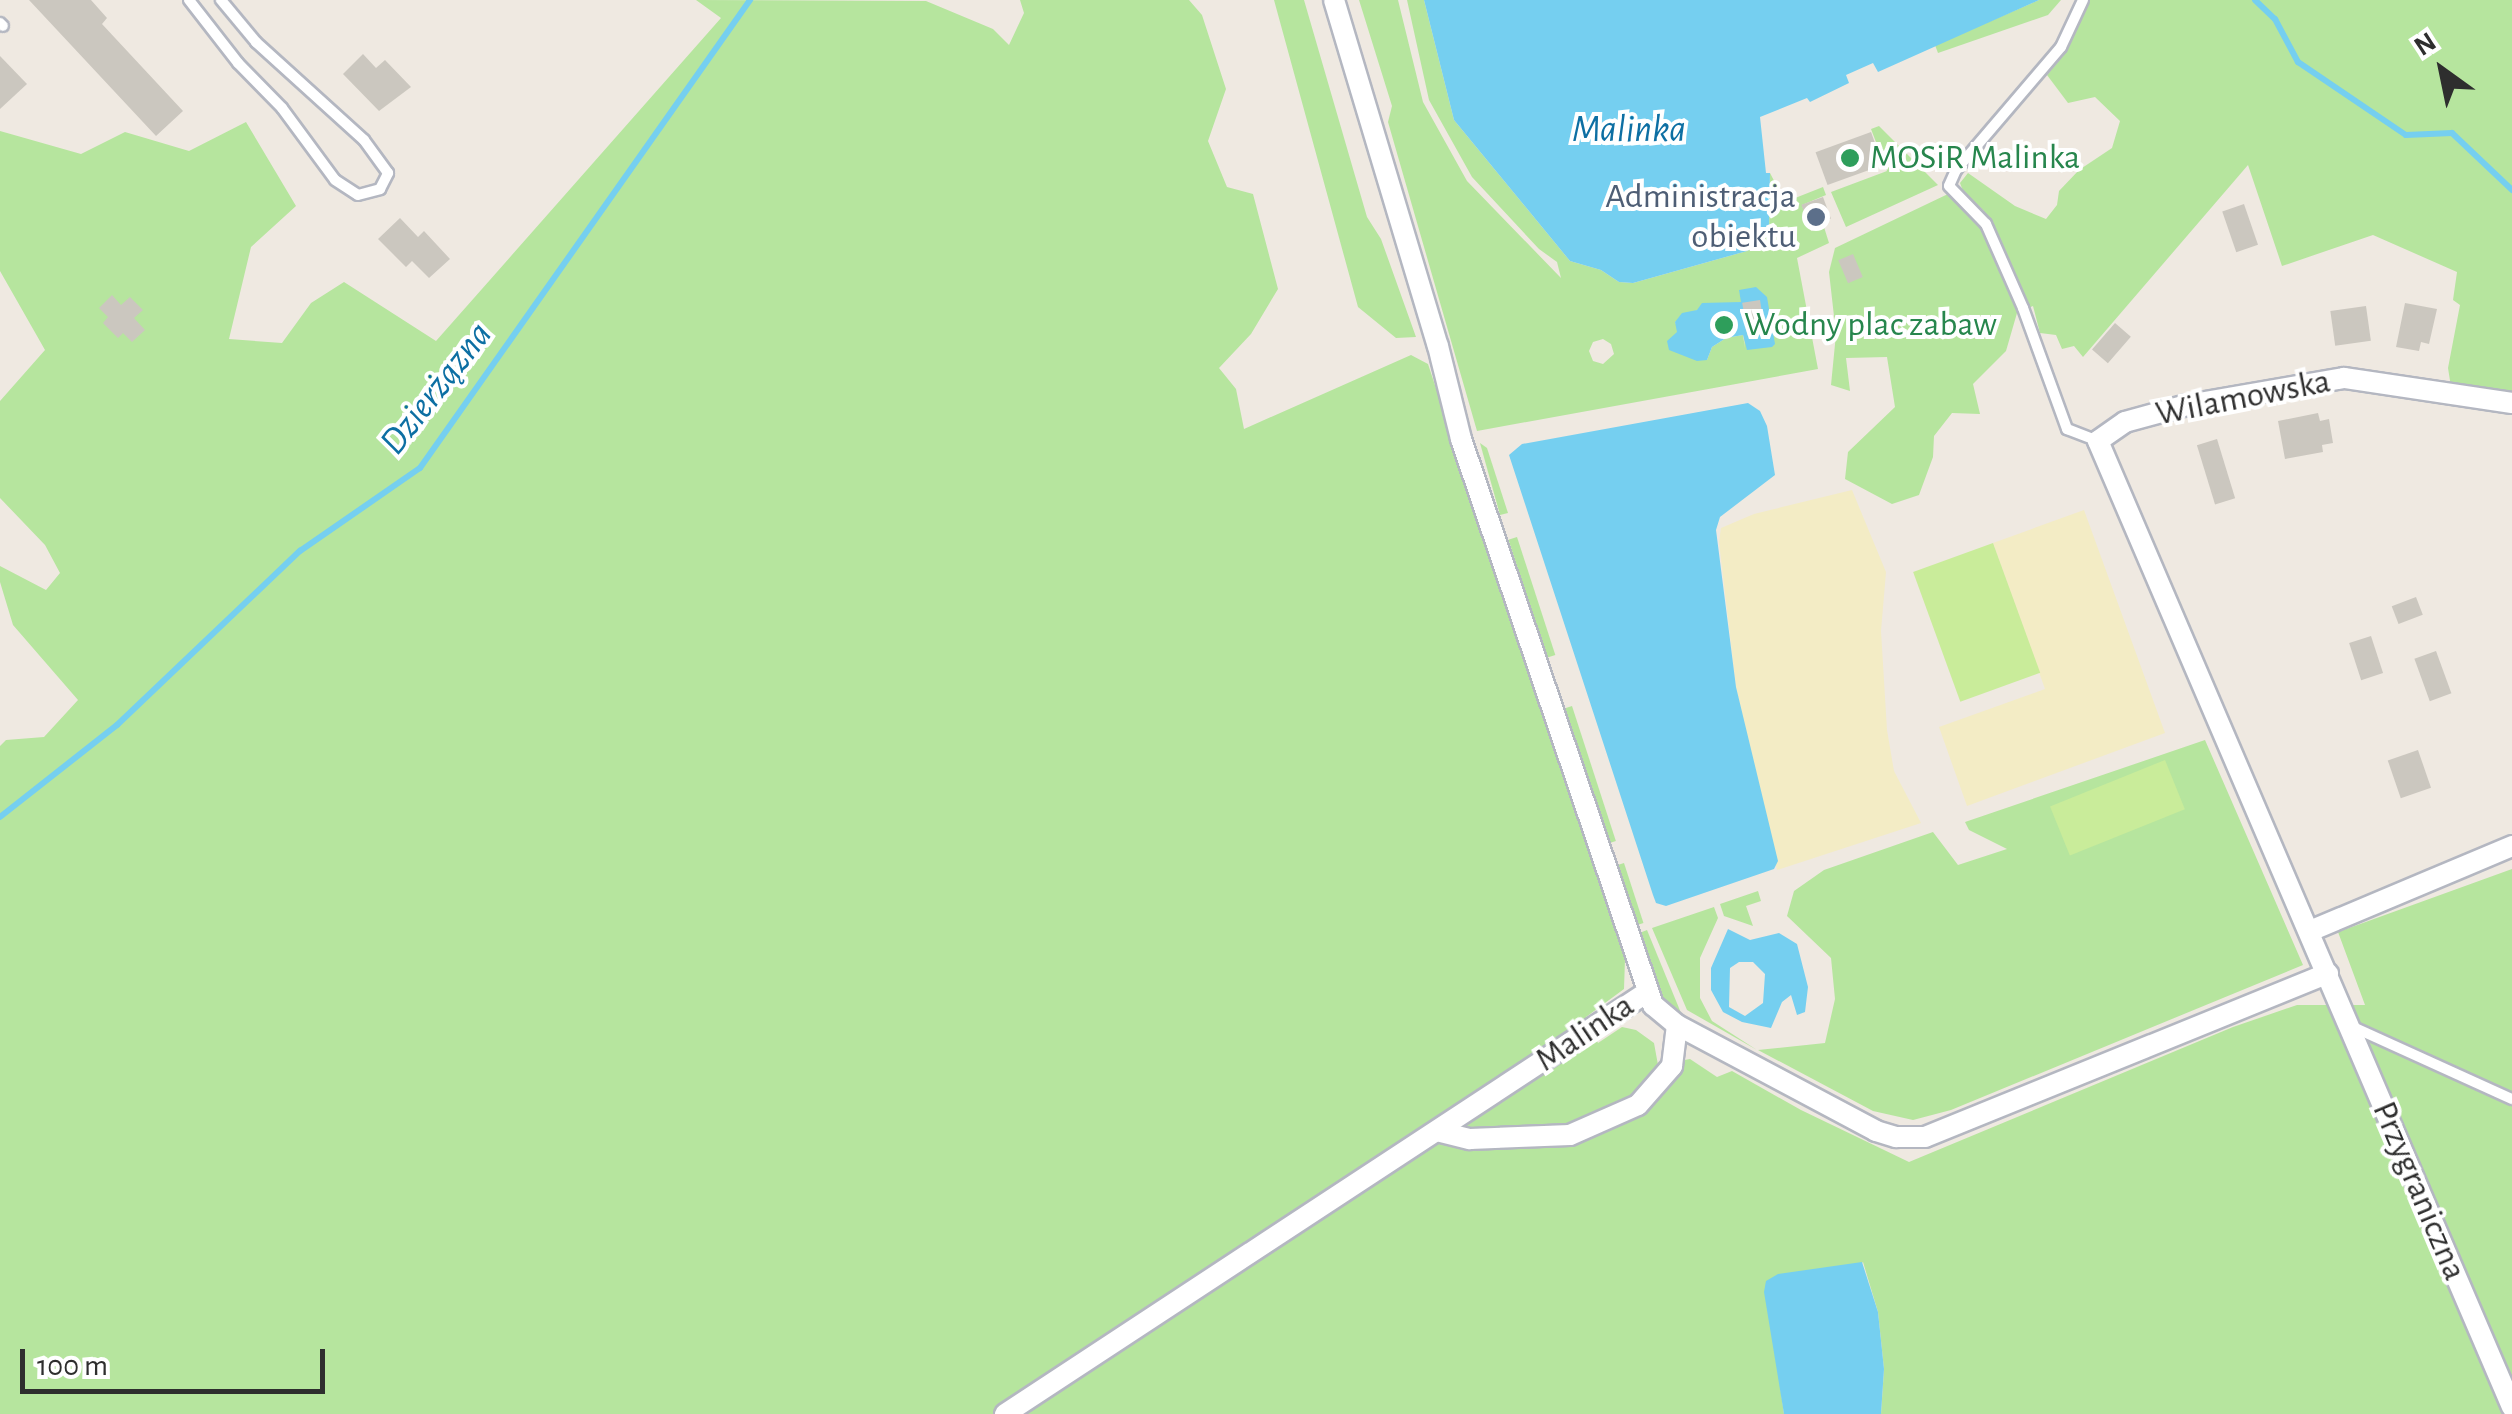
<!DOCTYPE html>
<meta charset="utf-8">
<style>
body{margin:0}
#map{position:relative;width:2512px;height:1414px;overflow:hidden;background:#efe9e1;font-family:"Alegreya Sans",sans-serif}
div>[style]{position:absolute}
.green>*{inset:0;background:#b6e59e;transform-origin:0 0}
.sand>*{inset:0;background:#f3ecc5}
.pitch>*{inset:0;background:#c9ec9a;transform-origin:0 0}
.water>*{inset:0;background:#75cff0}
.stream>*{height:6px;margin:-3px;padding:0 3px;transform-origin:3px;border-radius:3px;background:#75cff0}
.building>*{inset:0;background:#cbc7bf;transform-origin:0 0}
.roads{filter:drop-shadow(2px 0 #b4b7c1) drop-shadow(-2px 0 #b4b7c1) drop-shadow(0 2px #b4b7c1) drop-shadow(0 -2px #b4b7c1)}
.lane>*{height:10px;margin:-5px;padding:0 5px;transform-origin:5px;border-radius:5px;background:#fff}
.street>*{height:20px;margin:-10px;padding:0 10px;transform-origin:10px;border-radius:10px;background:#fff}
.dots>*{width:28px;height:28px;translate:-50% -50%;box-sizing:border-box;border:5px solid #fff;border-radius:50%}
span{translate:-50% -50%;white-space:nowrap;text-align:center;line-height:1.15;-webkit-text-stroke:8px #fff;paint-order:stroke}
.leisure-label{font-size:35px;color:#27864d}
.left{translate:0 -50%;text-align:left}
.service-label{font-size:35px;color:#4e5e75}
.right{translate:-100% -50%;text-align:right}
.street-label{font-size:35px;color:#2e2e2e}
.water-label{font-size:38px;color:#0d6fa3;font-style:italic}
.north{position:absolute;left:2392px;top:20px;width:100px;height:100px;-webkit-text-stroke:8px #fff;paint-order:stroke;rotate:327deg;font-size:28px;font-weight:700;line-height:40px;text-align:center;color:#2e2e2e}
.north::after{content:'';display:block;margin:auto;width:35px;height:45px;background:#2e2e2e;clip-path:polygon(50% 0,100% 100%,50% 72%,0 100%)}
.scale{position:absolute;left:20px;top:1349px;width:305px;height:45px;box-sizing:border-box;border:5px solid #2e2e2e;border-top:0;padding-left:12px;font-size:30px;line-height:35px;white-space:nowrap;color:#2e2e2e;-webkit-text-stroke:8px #fff;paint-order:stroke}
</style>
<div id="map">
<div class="green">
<div style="clip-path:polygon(696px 0,926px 1px,993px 29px,1009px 45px,1024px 13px,1020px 0,1189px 0,1202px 15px,1226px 89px,1208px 141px,1227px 187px,1253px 194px,1278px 289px,1251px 334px,1219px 368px,1236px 389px,1244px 429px,1411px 355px,1428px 364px,1625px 959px,1624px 989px,1586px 1017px,1598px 1043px,1622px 1027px,1636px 1030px,1654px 1043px,1658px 1065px,1690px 1059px,1717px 1077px,1732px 1071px,1801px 1110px,1909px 1162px,2233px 1027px,2297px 1005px,2365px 1005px,2338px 932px,2512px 869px,2512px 1414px,1881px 1414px,1884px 1369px,1878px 1312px,1863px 1262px,1775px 1349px,1784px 1414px,0 1414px,0 746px,6px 740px,44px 737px,78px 700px,13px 625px,0 582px,0 566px,46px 590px,60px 573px,45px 545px,0 498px,0 401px,45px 350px,0 271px,0 131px,81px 154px,125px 132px,189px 151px,246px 122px,296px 206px,251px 247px,229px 339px,282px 343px,311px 303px,344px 282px,436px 341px,721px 18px)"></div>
<div style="clip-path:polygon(1274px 0,1304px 0,1367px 217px,1381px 239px,1416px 337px,1396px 338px,1358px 307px)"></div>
<div style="clip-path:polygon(evenodd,1359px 0,1398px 0,1423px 102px,1467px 181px,1561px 278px,1557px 262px,1539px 249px,1472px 177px,1429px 100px,1407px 0,1424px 0,1454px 120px,1570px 261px,1601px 270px,1619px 282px,1633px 283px,1747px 251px,1769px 228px,1770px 173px,1785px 202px,1823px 187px,1826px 195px,1802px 205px,1811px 231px,1824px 227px,1829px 243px,1797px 258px,1818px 369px,1477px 431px,1388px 122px,1392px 106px,1359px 0,1741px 302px,1745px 348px,1743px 335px,1726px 338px,1712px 347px,1707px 360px,1688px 354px,1675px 322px,1697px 310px,1741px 302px,1359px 0,1603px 339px,1611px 344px,1614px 354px,1603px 364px,1593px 361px,1589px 351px,1593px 342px,1603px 339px)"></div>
<div style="clip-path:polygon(2039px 0,2061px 0,2048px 15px,1938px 53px,1935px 45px)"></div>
<div style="clip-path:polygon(2090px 0,2512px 0,2512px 394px,2451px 387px,2448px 368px,2460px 305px,2453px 300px,2457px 272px,2373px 235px,2282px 266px,2248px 165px,2083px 357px,2074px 346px,2062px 349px,2056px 335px,2040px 333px,2033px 306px,2017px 313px,2006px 351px,1973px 384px,1980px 414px,1952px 413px,1934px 436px,1933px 457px,1919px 495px,1892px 504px,1845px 479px,1848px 452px,1895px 407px,1887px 357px,1846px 358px,1850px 391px,1831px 385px,1836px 334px,1829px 272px,1835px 248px,1948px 194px,1973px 219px,1984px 211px,1963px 191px,1960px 183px,1968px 173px,2015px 206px,2046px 219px,2057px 205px,2059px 191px,2079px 170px,2112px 148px,2120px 121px,2095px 97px,2068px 103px,2047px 75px,2063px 56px)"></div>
<div style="clip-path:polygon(1879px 126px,1938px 185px,1846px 227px,1831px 192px,1887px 171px,1871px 129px)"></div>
<div style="clip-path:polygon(1480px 443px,1487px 448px,1508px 513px,1500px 515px)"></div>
<div style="left:1517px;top:537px;width:124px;height:9px;rotate:72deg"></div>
<div style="left:1572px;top:706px;width:142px;height:8px;rotate:72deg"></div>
<div style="clip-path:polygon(2205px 740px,2303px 965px,1951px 1110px,1913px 1120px,1873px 1111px,1758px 1050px,1825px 1043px,1835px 999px,1831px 958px,1787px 916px,1794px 891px,1824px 870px,1933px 832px,1958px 865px,2007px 849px,1969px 830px,1965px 822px)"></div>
<div style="left:1624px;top:863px;width:63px;height:9px;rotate:72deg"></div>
<div style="clip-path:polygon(1758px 891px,1761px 901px,1746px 906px,1753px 926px,1724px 916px,1720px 904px)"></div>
<div style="clip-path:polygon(1714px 907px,1718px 918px,1700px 958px,1700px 998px,1712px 1021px,1757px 1050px,1687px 1010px,1652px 928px)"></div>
<div style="clip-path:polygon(1647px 930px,1681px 1013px,1661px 1000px,1637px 934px)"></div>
</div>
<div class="sand">
<div style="clip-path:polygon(1852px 490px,1886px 572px,1881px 631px,1887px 730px,1894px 771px,1921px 823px,1777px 870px,1736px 687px,1719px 542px,1721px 528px,1754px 514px)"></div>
<div style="clip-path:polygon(2084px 510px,2165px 733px,1967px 806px,1939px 727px,2045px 689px,1993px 543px)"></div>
</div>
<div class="pitch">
<div style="left:1993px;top:543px;width:138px;height:85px;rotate:70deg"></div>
<div style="left:2165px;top:760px;width:53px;height:124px;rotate:68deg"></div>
</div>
<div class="water">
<div style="clip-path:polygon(1424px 0,2039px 0,1878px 72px,1873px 63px,1846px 75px,1849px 83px,1810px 102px,1807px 98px,1760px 117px,1766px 173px,1770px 173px,1769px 228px,1764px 241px,1747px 251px,1633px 283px,1619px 282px,1601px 270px,1570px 261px,1454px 120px)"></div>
<div style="clip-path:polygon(1756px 287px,1767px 297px,1775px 344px,1772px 347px,1747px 350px,1743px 335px,1726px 338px,1712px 347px,1707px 360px,1697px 361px,1669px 350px,1667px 341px,1677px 332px,1675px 322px,1682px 313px,1697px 310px,1702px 303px,1741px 302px,1739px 290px)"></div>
<div style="clip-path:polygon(1748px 403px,1760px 411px,1767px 426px,1775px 475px,1720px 517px,1716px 530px,1736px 687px,1778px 861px,1774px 869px,1666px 906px,1656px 903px,1653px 895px,1509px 455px,1522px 444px)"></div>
<div style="clip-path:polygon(evenodd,1728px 929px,1750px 940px,1779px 933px,1797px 944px,1808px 987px,1805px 1012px,1797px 1015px,1791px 995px,1782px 1002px,1771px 1028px,1742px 1022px,1723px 1012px,1711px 990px,1711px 968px,1728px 929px,1739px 962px,1753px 962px,1765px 974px,1763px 1003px,1745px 1016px,1729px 1007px,1730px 968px,1739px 962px)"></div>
<div style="clip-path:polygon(1862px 1262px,1878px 1312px,1884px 1369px,1881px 1414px,1784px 1414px,1764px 1292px,1766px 1281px,1778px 1274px)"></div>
</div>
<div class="stream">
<div style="left:2255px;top:0;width:28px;rotate:44deg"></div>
<div style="left:2275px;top:19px;width:49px;rotate:61.9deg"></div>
<div style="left:2298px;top:62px;width:130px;rotate:34.1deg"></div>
<div style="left:2406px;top:135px;width:46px;rotate:-2.5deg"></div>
<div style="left:2452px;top:133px;width:83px;rotate:43.5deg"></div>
<div style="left:0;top:817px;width:149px;rotate:-38.2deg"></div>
<div style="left:117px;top:725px;width:253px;rotate:-43.6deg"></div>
<div style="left:300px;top:551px;width:146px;rotate:-34.7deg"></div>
<div style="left:420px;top:468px;width:573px;rotate:-54.81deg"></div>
</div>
<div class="building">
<div style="clip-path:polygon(29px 0,91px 0,107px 18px,102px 24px,183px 111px,156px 136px)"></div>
<div style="clip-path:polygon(363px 54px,376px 68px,385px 60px,411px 87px,379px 111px,343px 74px)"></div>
<div style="clip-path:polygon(0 56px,27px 84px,0 109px)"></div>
<div style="left:1871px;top:132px;width:35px;height:59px;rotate:70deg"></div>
<div style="left:1823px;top:197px;width:23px;height:23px;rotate:70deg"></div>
<div style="left:2244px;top:204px;width:43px;height:23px;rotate:71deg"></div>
<div style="clip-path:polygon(400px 218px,418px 237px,424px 231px,450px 259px,429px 278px,412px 261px,406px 267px,378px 239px)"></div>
<div style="left:1853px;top:254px;width:25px;height:16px;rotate:67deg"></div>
<div style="clip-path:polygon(112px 295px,121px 305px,130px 297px,143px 310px,134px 318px,145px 330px,132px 342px,123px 333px,118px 338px,103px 323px,108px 317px,99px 308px)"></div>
<div style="left:1760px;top:300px;width:33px;height:18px;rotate:81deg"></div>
<div style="clip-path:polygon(2405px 303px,2437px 309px,2429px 344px,2421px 342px,2419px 351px,2396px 347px)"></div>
<div style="left:2366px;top:306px;width:35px;height:36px;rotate:82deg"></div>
<div style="left:2115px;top:323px;width:21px;height:35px;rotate:41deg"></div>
<div style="clip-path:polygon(2318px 413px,2320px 421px,2329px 419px,2333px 443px,2322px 445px,2323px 452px,2285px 459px,2278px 421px)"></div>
<div style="left:2217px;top:439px;width:62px;height:21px;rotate:73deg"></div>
<div style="left:2416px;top:597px;width:19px;height:26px;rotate:69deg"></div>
<div style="left:2371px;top:636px;width:39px;height:23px;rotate:72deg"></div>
<div style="left:2436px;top:651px;width:45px;height:23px;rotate:70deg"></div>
<div style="left:2418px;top:750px;width:40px;height:32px;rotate:71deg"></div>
</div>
<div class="roads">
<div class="lane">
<div style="left:189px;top:0;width:80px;rotate:52.1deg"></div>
<div style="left:238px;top:63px;width:63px;rotate:45.6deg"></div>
<div style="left:282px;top:108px;width:89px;rotate:53.6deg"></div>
<div style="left:335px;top:180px;width:27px;rotate:33deg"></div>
<div style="left:358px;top:195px;width:23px;rotate:-15deg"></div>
<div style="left:380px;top:189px;width:18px;rotate:-63deg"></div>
<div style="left:388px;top:173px;width:41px;rotate:-126deg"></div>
<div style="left:364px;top:140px;width:146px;rotate:-137.8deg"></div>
<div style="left:256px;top:42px;width:55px;rotate:-129.8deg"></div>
<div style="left:2083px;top:0;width:52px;rotate:115.1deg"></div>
<div style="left:2061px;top:47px;width:162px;rotate:130.5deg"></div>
<div style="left:1956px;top:170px;width:17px;rotate:114deg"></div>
<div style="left:1949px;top:186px;width:53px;rotate:45.8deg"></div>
<div style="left:1986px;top:224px;width:92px;rotate:66.2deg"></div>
<div style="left:2023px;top:308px;width:129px;rotate:70deg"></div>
<div style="left:2067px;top:429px;width:33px;rotate:21deg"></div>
<div style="left:0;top:23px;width:4px;rotate:45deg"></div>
<div style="left:2351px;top:1026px;width:177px;rotate:24.4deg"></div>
</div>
<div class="street">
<div style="left:1334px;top:0;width:361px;rotate:73.3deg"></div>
<div style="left:1438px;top:346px;width:96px;rotate:76.1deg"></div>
<div style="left:1461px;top:439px;width:598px;rotate:71.26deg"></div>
<div style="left:1653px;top:1005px;width:31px;rotate:40deg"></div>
<div style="left:1677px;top:1025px;width:225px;rotate:28deg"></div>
<div style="left:1876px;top:1131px;width:21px;rotate:17deg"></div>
<div style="left:1896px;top:1137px;width:29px"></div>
<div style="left:1925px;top:1137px;width:435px;rotate:-22.1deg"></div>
<div style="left:2512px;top:403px;width:170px;rotate:-171.5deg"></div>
<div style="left:2344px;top:378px;width:159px;rotate:170.2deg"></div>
<div style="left:2187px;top:405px;width:64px;rotate:164.7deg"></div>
<div style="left:2125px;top:422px;width:33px;rotate:145deg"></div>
<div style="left:2098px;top:441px;width:1051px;rotate:66.8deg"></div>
<div style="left:2310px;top:931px;width:219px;rotate:-22.8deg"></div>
<div style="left:1437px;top:1131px;width:34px;rotate:14deg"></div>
<div style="left:1470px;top:1139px;width:100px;rotate:-2.3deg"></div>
<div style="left:1570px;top:1135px;width:74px;rotate:-23.8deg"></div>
<div style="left:1638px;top:1105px;width:52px;rotate:-48.9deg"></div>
<div style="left:1672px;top:1066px;width:41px;rotate:-83deg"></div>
<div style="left:1005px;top:1414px;width:767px;rotate:-33.3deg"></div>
</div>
</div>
<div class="dots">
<div style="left:1850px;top:158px;background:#2e9e5b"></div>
<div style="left:1816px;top:217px;background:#5c6f8a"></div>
<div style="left:1724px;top:325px;background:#2e9e5b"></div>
</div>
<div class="leisure-label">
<span class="left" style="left:1870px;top:158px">MOSiR Malinka</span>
<span class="left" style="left:1744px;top:325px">Wodny plac zabaw</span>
</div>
<div class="service-label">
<span class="right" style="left:1796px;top:217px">Administracja<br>obiektu</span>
</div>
<div class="street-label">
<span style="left:2243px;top:398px;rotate:-11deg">Wilamowska</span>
<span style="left:1585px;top:1033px;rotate:-34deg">Malinka</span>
<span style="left:2419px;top:1191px;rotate:67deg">Przygraniczna</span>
</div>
<div class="water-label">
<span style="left:1629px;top:131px">Malinka</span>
<span style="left:437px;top:389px;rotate:-52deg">Dzierżązna</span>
</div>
<div class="north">N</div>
<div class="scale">100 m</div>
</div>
